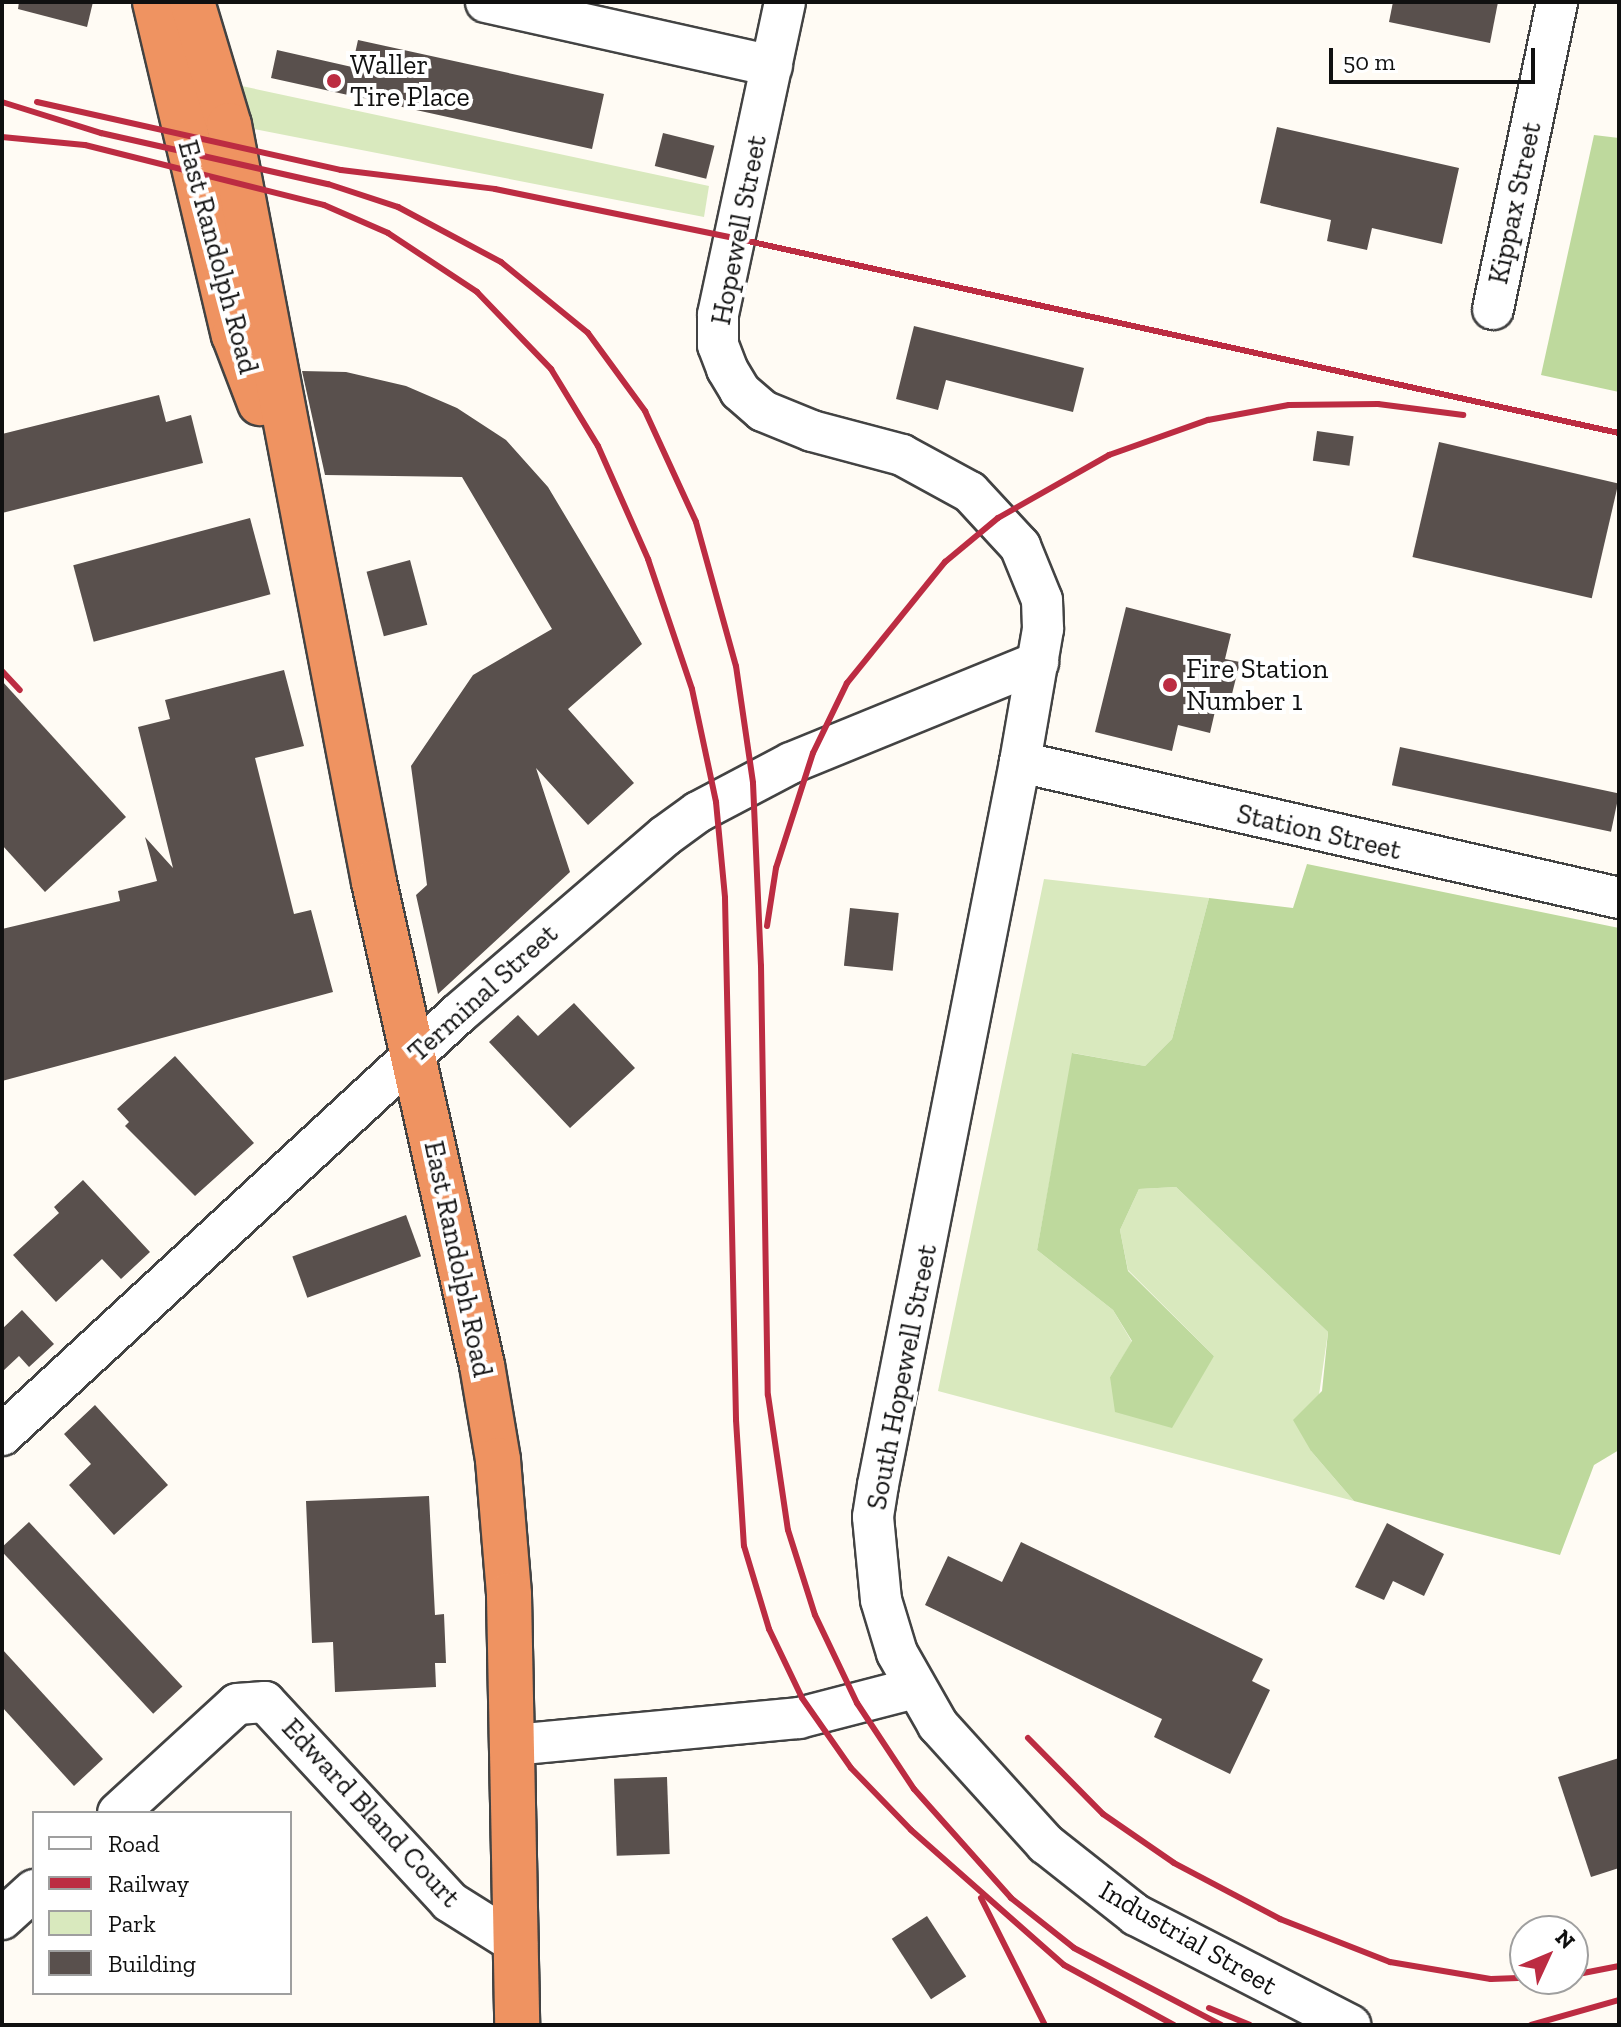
<!DOCTYPE html>
<style>
body{margin:0}
#map{position:relative;width:1621px;height:2027px;overflow:hidden;background:#fffbf4;font-family:"Zilla Slab",serif}
div>[style]{position:absolute}
.green>*{inset:0;background:#d9e9be}
.forest>*{inset:0;background:#bed99d}
.building>*{inset:0;background:#59504d;transform-origin:0 0}
.roads{filter:drop-shadow(2px 0 #434343) drop-shadow(-2px 0 #434343) drop-shadow(0 2px #434343) drop-shadow(0 -2px #434343)}
.minor>*{height:40px;margin:-20px;padding:0 20px;transform-origin:20px;border-radius:20px;background:#fff}
.highway>*{height:44px;margin:-22px;padding:0 22px;transform-origin:22px;border-radius:22px;background:#ef9361}
.rail>*{height:6px;margin:-3px;padding:0 3px;transform-origin:3px;border-radius:3px;background:#bc2c42}
.dots>*{width:22px;height:22px;translate:-50% -50%;box-sizing:border-box;border:4px solid #fff;border-radius:50%}
span{translate:-50% -50%;white-space:nowrap;text-align:center;line-height:1.15;-webkit-text-stroke:8px #fff;paint-order:stroke}
.poi-label{font-size:28px;color:#101010}
.left{translate:0 -50%;text-align:left}
.street-label{font-size:28px;color:#101010}
.frame{position:absolute;inset:0;border:4px solid #101010;pointer-events:none}
.legend{position:absolute;left:32px;top:1811px;width:260px;height:184px;box-sizing:border-box;background:#fff;border:2px solid #9f9f9f;margin:0;padding:10px 14px;list-style:none;font-size:24px;color:#101010}
.legend li{display:flex;align-items:center;gap:16px;height:40px}
.legend b{width:40px;border:2px solid #9f9f9f}
.north{position:absolute;left:1509px;top:1915px;width:80px;height:80px;box-sizing:border-box;background:#fff;border:2px solid #9f9f9f;border-radius:50%;rotate:46deg;font-size:22px;font-weight:700;line-height:32px;text-align:center;color:#101010}
.north::after{content:'';display:block;margin:auto;width:28px;height:36px;background:#bc2c42;clip-path:polygon(50% 0,100% 100%,50% 72%,0 100%)}
.scale{position:absolute;left:1329px;top:48px;width:206px;height:36px;box-sizing:border-box;border:4px solid #101010;border-top:0;padding-left:10px;font-size:24px;line-height:28px;white-space:nowrap;color:#101010;-webkit-text-stroke:6px #fff;paint-order:stroke}
</style>
<div id="map">
<div class="green">
<div style="clip-path:polygon(237px 85px,709px 186px,704px 217px,249px 128px)"></div>
<div style="clip-path:polygon(1044px 879px,1209px 898px,1172px 1039px,1145px 1066px,1073px 1053px,1037px 1250px,1113px 1310px,1132px 1342px,1110px 1377px,1214px 1356px,1128px 1270px,1120px 1230px,1139px 1189px,1176px 1187px,1328px 1332px,1311px 1451px,1354px 1501px,938px 1391px)"></div>
</div>
<div class="forest">
<div style="clip-path:polygon(1594px 135px,1619px 138px,1619px 392px,1541px 375px)"></div>
<div style="clip-path:polygon(1307px 864px,1619px 928px,1619px 1450px,1594px 1465px,1560px 1555px,1354px 1501px,1311px 1451px,1293px 1420px,1322px 1391px,1328px 1332px,1176px 1187px,1139px 1189px,1120px 1230px,1128px 1271px,1214px 1356px,1172px 1428px,1115px 1412px,1110px 1377px,1132px 1341px,1113px 1310px,1037px 1250px,1072px 1053px,1145px 1066px,1172px 1039px,1209px 898px,1293px 908px)"></div>
</div>
<div class="building">
<div style="clip-path:polygon(19px 2px,93px 2px,87px 27px,18px 9px)"></div>
<div style="clip-path:polygon(1393px 2px,1498px 2px,1490px 43px,1389px 22px)"></div>
<div style="clip-path:polygon(358px 40px,604px 94px,592px 149px,271px 78px,277px 50px,352px 67px)"></div>
<div style="clip-path:polygon(1277px 127px,1459px 168px,1442px 244px,1372px 228px,1367px 250px,1327px 241px,1331px 220px,1260px 203px)"></div>
<div style="left:663px;top:133px;width:53px;height:34px;rotate:14deg"></div>
<div style="clip-path:polygon(914px 326px,1084px 368px,1073px 412px,946px 380px,938px 410px,896px 399px)"></div>
<div style="clip-path:polygon(302px 371px,346px 372px,406px 386px,457px 408px,506px 440px,548px 487px,642px 644px,568px 709px,634px 783px,588px 825px,536px 768px,570px 872px,438px 994px,416px 895px,427px 885px,411px 766px,473px 675px,552px 629px,462px 477px,325px 475px)"></div>
<div style="clip-path:polygon(159px 395px,166px 422px,191px 415px,203px 463px,2px 513px,2px 434px)"></div>
<div style="left:1317px;top:431px;width:37px;height:30px;rotate:8deg"></div>
<div style="left:1439px;top:442px;width:184px;height:118px;rotate:13deg"></div>
<div style="left:250px;top:518px;width:79px;height:183px;rotate:75deg"></div>
<div style="left:410px;top:560px;width:67px;height:45px;rotate:75deg"></div>
<div style="clip-path:polygon(1126px 607px,1231px 634px,1225px 659px,1240px 662px,1228px 710px,1216px 707px,1210px 733px,1178px 725px,1172px 751px,1095px 732px)"></div>
<div style="clip-path:polygon(284px 670px,304px 746px,255px 758px,294px 914px,311px 910px,333px 992px,2px 1081px,2px 929px,120px 901px,118px 891px,157px 881px,145px 837px,173px 868px,138px 727px,170px 719px,165px 700px)"></div>
<div style="clip-path:polygon(2px 681px,126px 817px,45px 892px,2px 845px)"></div>
<div style="left:1400px;top:747px;width:224px;height:39px;rotate:12deg"></div>
<div style="left:850px;top:908px;width:49px;height:58px;rotate:6deg"></div>
<div style="clip-path:polygon(574px 1003px,635px 1068px,570px 1128px,489px 1042px,518px 1015px,538px 1036px)"></div>
<div style="clip-path:polygon(175px 1056px,254px 1143px,195px 1196px,125px 1126px,129px 1122px,117px 1109px)"></div>
<div style="clip-path:polygon(83px 1180px,150px 1252px,121px 1279px,102px 1259px,56px 1302px,13px 1255px,59px 1213px,54px 1207px)"></div>
<div style="left:406px;top:1215px;width:44px;height:121px;rotate:70deg"></div>
<div style="clip-path:polygon(22px 1310px,54px 1344px,29px 1367px,19px 1356px,2px 1372px,2px 1329px)"></div>
<div style="clip-path:polygon(95px 1405px,168px 1485px,114px 1535px,69px 1485px,91px 1464px,64px 1434px)"></div>
<div style="clip-path:polygon(429px 1496px,435px 1615px,444px 1614px,446px 1663px,435px 1663px,436px 1687px,335px 1692px,333px 1642px,312px 1643px,306px 1501px)"></div>
<div style="left:29px;top:1522px;width:225px;height:40px;rotate:47deg"></div>
<div style="clip-path:polygon(1387px 1523px,1444px 1554px,1424px 1596px,1393px 1581px,1384px 1600px,1355px 1587px)"></div>
<div style="clip-path:polygon(1021px 1542px,1263px 1659px,1252px 1681px,1270px 1690px,1230px 1774px,1154px 1737px,1162px 1719px,925px 1605px,948px 1556px,1002px 1582px)"></div>
<div style="clip-path:polygon(2px 1649px,103px 1759px,74px 1786px,2px 1707px)"></div>
<div style="clip-path:polygon(1619px 1758px,1619px 1868px,1591px 1877px,1558px 1777px)"></div>
<div style="left:667px;top:1777px;width:77px;height:53px;rotate:88deg"></div>
<div style="left:927px;top:1916px;width:72px;height:42px;rotate:57deg"></div>
</div>
<div class="roads">
<div class="minor">
<div style="left:486px;top:2px;width:293px;rotate:12.6deg"></div>
<div style="left:785px;top:2px;width:320px;rotate:102.1deg"></div>
<div style="left:718px;top:315px;width:30px;rotate:90deg"></div>
<div style="left:718px;top:345px;width:26px;rotate:69deg"></div>
<div style="left:727px;top:369px;width:26px;rotate:59deg"></div>
<div style="left:740px;top:391px;width:30px;rotate:41deg"></div>
<div style="left:763px;top:411px;width:53px;rotate:22.2deg"></div>
<div style="left:812px;top:431px;width:93px;rotate:14.9deg"></div>
<div style="left:902px;top:455px;width:77px;rotate:28.6deg"></div>
<div style="left:970px;top:492px;width:74px;rotate:47.2deg"></div>
<div style="left:1020px;top:546px;width:58px;rotate:67.8deg"></div>
<div style="left:1042px;top:600px;width:29px;rotate:88deg"></div>
<div style="left:1043px;top:629px;width:135px;rotate:99.8deg"></div>
<div style="left:1020px;top:762px;width:737px;rotate:101.11deg"></div>
<div style="left:878px;top:1485px;width:32px;rotate:99deg"></div>
<div style="left:873px;top:1517px;width:83px;rotate:84.5deg"></div>
<div style="left:881px;top:1600px;width:55px;rotate:73.2deg"></div>
<div style="left:897px;top:1653px;width:83px;rotate:60.3deg"></div>
<div style="left:938px;top:1725px;width:161px;rotate:47.8deg"></div>
<div style="left:1046px;top:1844px;width:115px;rotate:38.3deg"></div>
<div style="left:1136px;top:1915px;width:241px;rotate:27.2deg"></div>
<div style="left:1493px;top:309px;width:314px;rotate:-78.2deg"></div>
<div style="left:1020px;top:762px;width:614px;rotate:12.79deg"></div>
<div style="left:2px;top:1435px;width:621px;rotate:-42.71deg"></div>
<div style="left:458px;top:1014px;width:273px;rotate:-40.7deg"></div>
<div style="left:665px;top:836px;width:41px;rotate:-36deg"></div>
<div style="left:698px;top:812px;width:105px;rotate:-27.8deg"></div>
<div style="left:791px;top:763px;width:267px;rotate:-22.2deg"></div>
<div style="left:513px;top:1745px;width:287px;rotate:-5.4deg"></div>
<div style="left:799px;top:1718px;width:120px;rotate:-14.5deg"></div>
<div style="left:118px;top:1813px;width:161px;rotate:-42.5deg"></div>
<div style="left:237px;top:1704px;width:28px;rotate:-4deg"></div>
<div style="left:265px;top:1702px;width:272px;rotate:47.2deg"></div>
<div style="left:450px;top:1902px;width:79px;rotate:32.1deg"></div>
<div style="left:2px;top:1919px;width:43px;rotate:-42.2deg"></div>
</div>
<div class="highway">
<div style="left:155px;top:2px;width:342px;rotate:76.7deg"></div>
<div style="left:234px;top:335px;width:73px;rotate:69.1deg"></div>
<div style="left:192px;top:2px;width:128px;rotate:73.3deg"></div>
<div style="left:229px;top:125px;width:771px;rotate:79.16deg"></div>
<div style="left:374px;top:882px;width:495px;rotate:77.4deg"></div>
<div style="left:482px;top:1365px;width:96px;rotate:80.4deg"></div>
<div style="left:498px;top:1460px;width:135px;rotate:85.3deg"></div>
<div style="left:509px;top:1595px;width:430px;rotate:88.9deg"></div>
</div>
</div>
<div class="rail">
<div style="left:2px;top:102px;width:104px;rotate:17.4deg"></div>
<div style="left:101px;top:133px;width:233px;rotate:12.7deg"></div>
<div style="left:328px;top:184px;width:74px;rotate:18.2deg"></div>
<div style="left:398px;top:207px;width:117px;rotate:28.1deg"></div>
<div style="left:501px;top:262px;width:112px;rotate:39.2deg"></div>
<div style="left:588px;top:333px;width:97px;rotate:53.8deg"></div>
<div style="left:645px;top:411px;width:122px;rotate:65.3deg"></div>
<div style="left:696px;top:522px;width:149px;rotate:74.5deg"></div>
<div style="left:736px;top:666px;width:118px;rotate:81.7deg"></div>
<div style="left:753px;top:783px;width:183px;rotate:87.5deg"></div>
<div style="left:761px;top:966px;width:429px;rotate:89.1deg"></div>
<div style="left:768px;top:1395px;width:136px;rotate:81.6deg"></div>
<div style="left:788px;top:1530px;width:89px;rotate:72.4deg"></div>
<div style="left:815px;top:1615px;width:98px;rotate:64.5deg"></div>
<div style="left:857px;top:1703px;width:103px;rotate:56.5deg"></div>
<div style="left:914px;top:1789px;width:146px;rotate:48.3deg"></div>
<div style="left:1011px;top:1898px;width:80px;rotate:38.4deg"></div>
<div style="left:1074px;top:1948px;width:166px;rotate:27.6deg"></div>
<div style="left:37px;top:102px;width:312px;rotate:12.6deg"></div>
<div style="left:341px;top:170px;width:155px;rotate:7deg"></div>
<div style="left:495px;top:189px;width:244px;rotate:11.6deg"></div>
<div style="left:734px;top:238px;width:906px;rotate:12.43deg"></div>
<div style="left:2px;top:137px;width:83px;rotate:5.5deg"></div>
<div style="left:85px;top:145px;width:246px;rotate:14.1deg"></div>
<div style="left:324px;top:205px;width:70px;rotate:23.6deg"></div>
<div style="left:388px;top:233px;width:107px;rotate:33.5deg"></div>
<div style="left:477px;top:292px;width:107px;rotate:46.1deg"></div>
<div style="left:551px;top:369px;width:90px;rotate:58.6deg"></div>
<div style="left:598px;top:446px;width:124px;rotate:66.1deg"></div>
<div style="left:648px;top:559px;width:137px;rotate:71.3deg"></div>
<div style="left:692px;top:689px;width:116px;rotate:78deg"></div>
<div style="left:716px;top:802px;width:96px;rotate:84.6deg"></div>
<div style="left:725px;top:898px;width:522px;rotate:88.79deg"></div>
<div style="left:736px;top:1420px;width:126px;rotate:86.4deg"></div>
<div style="left:744px;top:1546px;width:87px;rotate:73.2deg"></div>
<div style="left:769px;top:1629px;width:76px;rotate:64.4deg"></div>
<div style="left:802px;top:1698px;width:85px;rotate:55deg"></div>
<div style="left:851px;top:1768px;width:86px;rotate:45.9deg"></div>
<div style="left:911px;top:1830px;width:204px;rotate:41.4deg"></div>
<div style="left:1064px;top:1965px;width:125px;rotate:28.6deg"></div>
<div style="left:2px;top:671px;width:26px;rotate:47deg"></div>
<div style="left:767px;top:926px;width:59px;rotate:-81.2deg"></div>
<div style="left:776px;top:868px;width:121px;rotate:-72.2deg"></div>
<div style="left:813px;top:753px;width:78px;rotate:-64.1deg"></div>
<div style="left:847px;top:683px;width:156px;rotate:-51deg"></div>
<div style="left:945px;top:562px;width:69px;rotate:-39.7deg"></div>
<div style="left:998px;top:518px;width:128px;rotate:-29.6deg"></div>
<div style="left:1109px;top:455px;width:105px;rotate:-19.5deg"></div>
<div style="left:1208px;top:420px;width:82px;rotate:-10.5deg"></div>
<div style="left:1289px;top:405px;width:89px;rotate:-0.6deg"></div>
<div style="left:1378px;top:404px;width:86px;rotate:7.4deg"></div>
<div style="left:1028px;top:1738px;width:107px;rotate:45.4deg"></div>
<div style="left:1103px;top:1814px;width:86px;rotate:34.6deg"></div>
<div style="left:1174px;top:1863px;width:120px;rotate:27.8deg"></div>
<div style="left:1280px;top:1919px;width:118px;rotate:21.4deg"></div>
<div style="left:1390px;top:1962px;width:102px;rotate:9.6deg"></div>
<div style="left:1491px;top:1979px;width:34px;rotate:-2deg"></div>
<div style="left:981px;top:1898px;width:142px;rotate:63.3deg"></div>
<div style="left:1573px;top:1975px;width:47px;rotate:-11.1deg"></div>
<div style="left:1209px;top:2008px;width:44px;rotate:22.5deg"></div>
<div style="left:1531px;top:2025px;width:91px;rotate:-15.9deg"></div>
</div>
<div class="dots">
<div style="left:334px;top:81px;background:#bc2c42"></div>
<div style="left:1170px;top:685px;background:#bc2c42"></div>
</div>
<div class="poi-label">
<span class="left" style="left:350px;top:81px">Waller<br>Tire Place</span>
<span class="left" style="left:1186px;top:685px">Fire Station<br>Number 1</span>
</div>
<div class="street-label">
<span style="left:1515px;top:203px;rotate:-78deg">Kippax Street</span>
<span style="left:739px;top:230px;rotate:-79deg">Hopewell Street</span>
<span style="left:218px;top:257px;rotate:75deg">East Randolph Road</span>
<span style="left:1319px;top:832px;rotate:13deg">Station Street</span>
<span style="left:483px;top:993px;rotate:-42deg">Terminal Street</span>
<span style="left:458px;top:1259px;rotate:78deg">East Randolph Road</span>
<span style="left:902px;top:1377px;rotate:-79deg">South Hopewell Street</span>
<span style="left:371px;top:1813px;rotate:47deg">Edward Bland Court</span>
<span style="left:1188px;top:1938px;rotate:30deg">Industrial Street</span>
</div>
<div class="frame"></div>
<ul class="legend">
<li><b style="height:10px;background:#fff"></b>Road</li>
<li><b style="height:10px;background:#bc2c42"></b>Railway</li>
<li><b style="height:22px;background:#d9e9be"></b>Park</li>
<li><b style="height:22px;background:#59504d"></b>Building</li>
</ul>
<div class="north">N</div>
<div class="scale">50 m</div>
</div>
